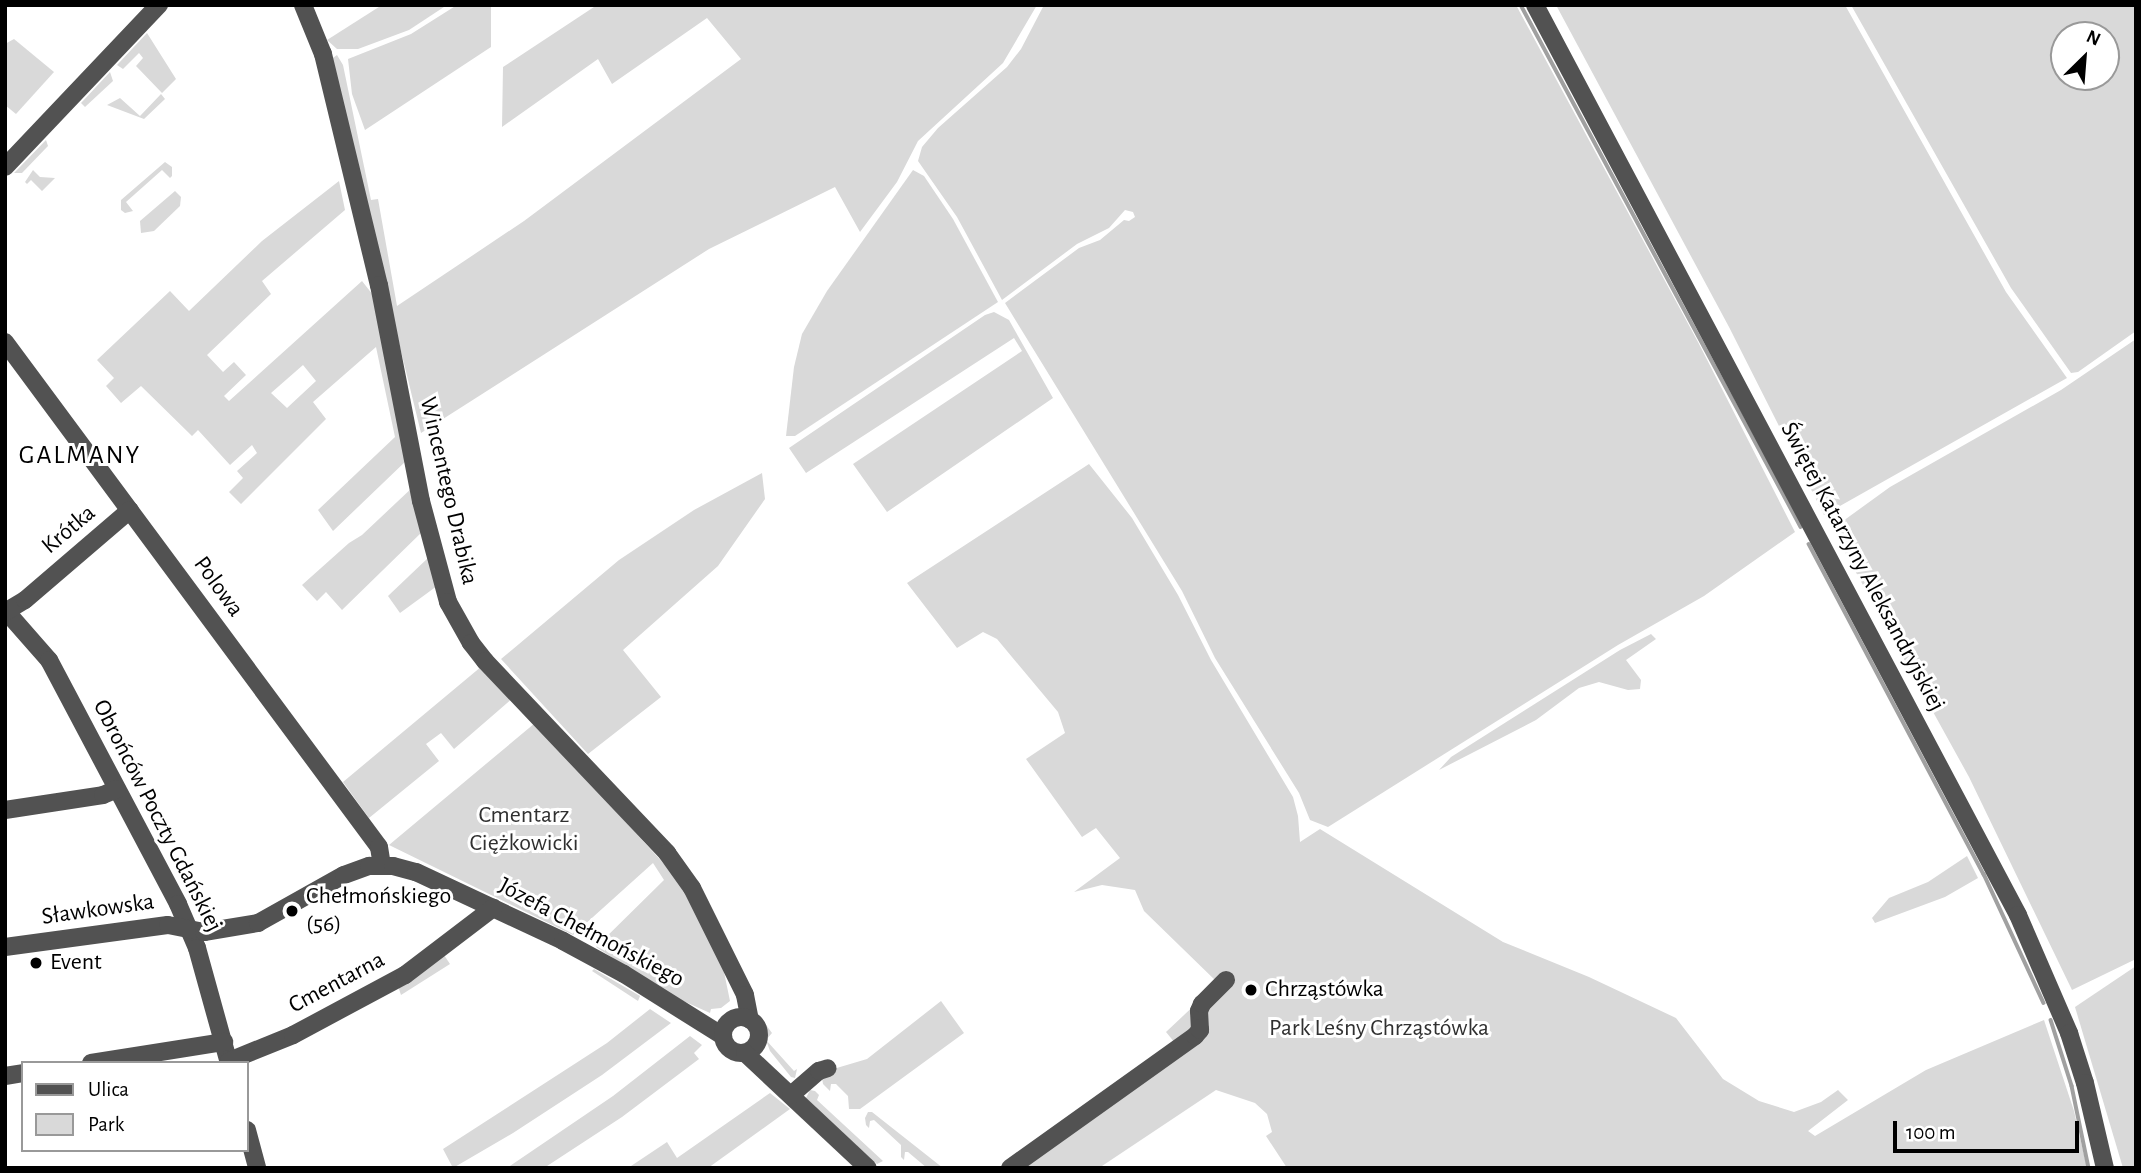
<!DOCTYPE html>
<meta charset="utf-8">
<style>
body{margin:0}
#map{position:relative;width:2141px;height:1173px;overflow:hidden;background:#fff;font-family:"Alegreya Sans",sans-serif}
div>[style]{position:absolute}
.green>*{inset:0;background:#d9d9d9}
.stream>*{height:3.5px;margin:-1.75px;padding:0 1.75px;transform-origin:1.75px;border-radius:1.75px;background:#a0a0a0}
.minor>*{height:18px;margin:-9px;padding:0 9px;transform-origin:9px;border-radius:9px;background:#525252}
.minor>.ring{margin:-9px;padding:0;box-sizing:content-box;background:none;border:18px solid #525252;border-radius:50%}
.dots>*{width:19px;height:19px;translate:-50% -50%;box-sizing:border-box;border:4px solid #fff;border-radius:50%}
span{translate:-50% -50%;white-space:nowrap;text-align:center;line-height:1.15;-webkit-text-stroke:6px #fff;paint-order:stroke}
.street-label{font-size:24px;color:#000}
.park-label{font-size:24px;color:#303030}
.poi-label{font-size:24px;color:#000}
.left{translate:0 -50%;text-align:left}
.neighbourhood-label{font-size:26px;color:#000;letter-spacing:2px}
.frame{position:absolute;inset:0;border:7px solid #000;pointer-events:none}
.legend{position:absolute;left:21px;top:1061px;width:228px;height:91px;box-sizing:border-box;background:#fff;border:2px solid #999;margin:0;padding:9px 12px;list-style:none;font-size:21px;color:#000}
.legend li{display:flex;align-items:center;gap:14px;height:35px}
.legend b{width:35px;border:2px solid #999}
.north{position:absolute;left:2050px;top:21px;width:70px;height:70px;box-sizing:border-box;background:#fff;border:2px solid #999;border-radius:50%;rotate:25deg;font-size:19px;font-weight:700;line-height:28px;text-align:center;color:#000}
.north::after{content:'';display:block;margin:auto;width:24px;height:32px;background:#000;clip-path:polygon(50% 0,100% 100%,50% 72%,0 100%)}
.scale{position:absolute;left:1893px;top:1121px;width:186px;height:32px;box-sizing:border-box;border:4px solid #000;border-top:0;padding-left:9px;font-size:21px;line-height:24px;white-space:nowrap;color:#000;-webkit-text-stroke:5px #fff;paint-order:stroke}
</style>
<div id="map">
<div class="green">
<div style="clip-path:polygon(382px 5px,447px 5px,409px 30px,358px 49px,337px 49px,327px 40px)"></div>
<div style="clip-path:polygon(457px 5px,491px 5px,491px 47px,365px 130px,352px 94px,348px 59px,411px 34px)"></div>
<div style="clip-path:polygon(597px 5px,1037px 5px,1003px 63px,918px 141px,897px 182px,860px 232px,835px 187px,709px 249px,421px 433px,330px 60px,337px 55px,343px 65px,371px 200px,378px 199px,397px 306px,524px 221px,741px 59px,707px 18px,612px 84px,598px 59px,502px 127px,503px 67px)"></div>
<div style="clip-path:polygon(1044px 5px,1516px 5px,1698px 342px,1795px 532px,1704px 596px,1618px 645px,1328px 827px,1310px 820px,1299px 793px,1215px 658px,1182px 591px,1005px 303px,1079px 248px,1100px 240px,1124px 220px,1129px 221px,1135px 217px,1133px 212px,1125px 210px,1109px 228px,1077px 244px,1002px 300px,957px 217px,918px 161px,922px 147px,938px 128px,1007px 67px,1021px 49px)"></div>
<div style="clip-path:polygon(1556px 5px,1845px 5px,2006px 292px,2067px 378px,1824px 515px,1729px 327px)"></div>
<div style="clip-path:polygon(evenodd,1851px 5px,2136px 5px,2136px 331px,2078px 372px,2071px 373px,2011px 288px,1851px 5px,2106px 35px,2106px 77px,2064px 77px,2064px 35px,2106px 35px)"></div>
<div style="clip-path:polygon(147px 33px,176px 79px,162px 93px,136px 66px,143px 58px,139px 53px,123px 69px,117px 65px)"></div>
<div style="clip-path:polygon(14px 39px,54px 72px,16px 114px,5px 105px,5px 44px)"></div>
<div style="clip-path:polygon(110px 72px,113px 81px,85px 107px,81px 103px)"></div>
<div style="clip-path:polygon(161px 94px,165px 99px,144px 119px,107px 105px,120px 98px,140px 116px)"></div>
<div style="clip-path:polygon(46px 140px,48px 146px,22px 173px,14px 173px)"></div>
<div style="clip-path:polygon(165px 162px,172px 167px,172px 176px,170px 178px,162px 170px,126px 202px,133px 211px,125px 213px,121px 210px,121px 200px)"></div>
<div style="clip-path:polygon(33px 170px,40px 177px,55px 178px,42px 191px,31px 180px,27px 184px,25px 182px)"></div>
<div style="clip-path:polygon(913px 170px,924px 176px,953px 219px,998px 302px,795px 436px,786px 436px,794px 367px,802px 334px,827px 291px)"></div>
<div style="clip-path:polygon(evenodd,339px 181px,345px 210px,262px 281px,271px 294px,207px 355px,223px 372px,234px 362px,246px 375px,224px 396px,229px 401px,362px 281px,373px 295px,407px 460px,333px 531px,318px 510px,395px 437px,376px 347px,313px 402px,326px 419px,241px 504px,229px 492px,243px 478px,237px 471px,257px 453px,252px 445px,230px 465px,198px 430px,192px 436px,141px 386px,121px 403px,106px 386px,114px 378px,97px 360px,170px 291px,189px 311px,262px 241px,339px 181px,303px 365px,316px 381px,287px 408px,271px 393px,303px 365px)"></div>
<div style="clip-path:polygon(175px 191px,181px 197px,180px 206px,154px 231px,141px 233px,140px 221px)"></div>
<div style="clip-path:polygon(994px 312px,1009px 320px,1053px 398px,887px 512px,853px 464px,1022px 351px,1014px 338px,806px 473px,789px 448px,985px 315px)"></div>
<div style="clip-path:polygon(2136px 339px,2136px 959px,2072px 990px,1969px 777px,1832px 529px,1890px 487px,2061px 390px)"></div>
<div style="clip-path:polygon(1089px 464px,1132px 518px,1178px 595px,1211px 660px,1293px 797px,1298px 816px,1300px 842px,1320px 829px,1503px 942px,1589px 977px,1676px 1018px,1723px 1079px,1759px 1101px,1794px 1112px,1821px 1102px,1838px 1090px,1848px 1100px,1808px 1131px,1815px 1136px,1926px 1070px,2044px 1020px,2074px 1111px,2087px 1168px,1287px 1168px,1266px 1136px,1272px 1132px,1267px 1114px,1255px 1103px,1216px 1090px,1099px 1168px,1015px 1168px,1175px 1043px,1166px 1032px,1218px 983px,1144px 911px,1135px 890px,1102px 885px,1074px 892px,1120px 858px,1096px 828px,1082px 837px,1026px 759px,1065px 733px,1058px 712px,997px 639px,983px 632px,957px 648px,907px 583px)"></div>
<div style="clip-path:polygon(762px 473px,765px 499px,718px 566px,623px 650px,661px 697px,588px 754px,501px 659px,619px 560px,694px 510px)"></div>
<div style="clip-path:polygon(414px 486px,423px 531px,342px 610px,326px 592px,317px 601px,302px 585px,349px 543px,362px 535px)"></div>
<div style="clip-path:polygon(429px 557px,437px 586px,400px 613px,388px 596px)"></div>
<div style="clip-path:polygon(1651px 634px,1656px 639px,1626px 660px,1641px 680px,1640px 689px,1628px 690px,1599px 682px,1579px 688px,1536px 720px,1439px 770px,1451px 757px,1620px 650px)"></div>
<div style="clip-path:polygon(482px 666px,514px 697px,454px 749px,441px 733px,426px 744px,439px 761px,369px 818px,343px 782px)"></div>
<div style="clip-path:polygon(535px 723px,676px 877px,701px 915px,724px 972px,730px 1001px,721px 1008px,711px 1009px,710px 1013px,670px 995px,596px 947px,664px 880px,653px 863px,573px 935px,389px 845px)"></div>
<div style="clip-path:polygon(1967px 856px,1978px 878px,1945px 897px,1875px 923px,1872px 918px,1889px 898px,1928px 882px)"></div>
<div style="clip-path:polygon(444px 955px,450px 964px,401px 995px,398px 986px)"></div>
<div style="clip-path:polygon(2136px 966px,2136px 1168px,2123px 1168px,2075px 1007px)"></div>
<div style="clip-path:polygon(594px 969px,640px 996px,638px 1001px,592px 971px)"></div>
<div style="clip-path:polygon(941px 1001px,964px 1033px,860px 1109px,849px 1109px,848px 1096px,836px 1084px,831px 1084px,830px 1091px,823px 1084px,822px 1078px,830px 1070px,867px 1059px)"></div>
<div style="clip-path:polygon(650px 1009px,671px 1023px,602px 1075px,513px 1133px,453px 1168px,443px 1149px,607px 1043px)"></div>
<div style="clip-path:polygon(764px 1022px,772px 1033px,766px 1040px,794px 1071px,797px 1069px,795px 1078px,791px 1077px,770px 1051px,766px 1040px)"></div>
<div style="clip-path:polygon(690px 1036px,702px 1045px,694px 1053px,699px 1059px,622px 1117px,544px 1168px,507px 1168px,613px 1096px)"></div>
<div style="clip-path:polygon(810px 1090px,815px 1091px,819px 1095px,817px 1100px,883px 1161px,877px 1164px,825px 1117px,806px 1098px)"></div>
<div style="clip-path:polygon(770px 1093px,790px 1109px,708px 1168px,628px 1168px,667px 1142px,677px 1158px)"></div>
<div style="clip-path:polygon(868px 1112px,872px 1112px,943px 1168px,927px 1168px,908px 1152px,905px 1152px,904px 1160px,901px 1157px,901px 1145px,874px 1120px,870px 1121px,869px 1128px,866px 1125px,865px 1118px)"></div>
</div>
<div class="stream">
<div style="left:1521px;top:5px;width:592px;rotate:61.79deg"></div>
<div style="left:1809px;top:544px;width:374px;rotate:62.1deg"></div>
<div style="left:1984px;top:874px;width:142px;rotate:65.1deg"></div>
<div style="left:2051px;top:1020px;width:69px;rotate:72.3deg"></div>
<div style="left:2072px;top:1086px;width:84px;rotate:78.3deg"></div>
</div>
<div class="minor">
<div style="left:303px;top:5px;width:53px;rotate:67.8deg"></div>
<div style="left:323px;top:54px;width:238px;rotate:76.4deg"></div>
<div style="left:379px;top:285px;width:220px;rotate:79deg"></div>
<div style="left:421px;top:501px;width:105px;rotate:75deg"></div>
<div style="left:448px;top:602px;width:47px;rotate:60.7deg"></div>
<div style="left:471px;top:643px;width:23px;rotate:52deg"></div>
<div style="left:485px;top:661px;width:265px;rotate:46.5deg"></div>
<div style="left:667px;top:853px;width:43px;rotate:54.5deg"></div>
<div style="left:692px;top:888px;width:119px;rotate:63.6deg"></div>
<div style="left:745px;top:995px;width:25px;rotate:79deg"></div>
<div style="left:1535px;top:5px;width:1030px;rotate:62.04deg"></div>
<div style="left:2018px;top:915px;width:129px;rotate:66.6deg"></div>
<div style="left:2069px;top:1033px;width:52px;rotate:72.3deg"></div>
<div style="left:2085px;top:1083px;width:87px;rotate:76.8deg"></div>
<div style="left:5px;top:167px;width:224px;rotate:-46.5deg"></div>
<div style="left:5px;top:342px;width:628px;rotate:53.48deg"></div>
<div style="left:379px;top:847px;width:18px;rotate:81deg"></div>
<div style="left:5px;top:610px;width:67px;rotate:48.7deg"></div>
<div style="left:49px;top:660px;width:276px;rotate:62.1deg"></div>
<div style="left:178px;top:904px;width:48px;rotate:66.6deg"></div>
<div style="left:197px;top:948px;width:119px;rotate:74.5deg"></div>
<div style="left:5px;top:612px;width:23px;rotate:-31deg"></div>
<div style="left:25px;top:600px;width:138px;rotate:-40.6deg"></div>
<div style="left:5px;top:810px;width:99px;rotate:-8.7deg"></div>
<div style="left:103px;top:795px;width:15px;rotate:-23deg"></div>
<div style="left:5px;top:947px;width:164px;rotate:-7.7deg"></div>
<div style="left:168px;top:925px;width:37px;rotate:11deg"></div>
<div style="left:204px;top:932px;width:55px;rotate:-9.5deg"></div>
<div style="left:258px;top:923px;width:98px;rotate:-29.2deg"></div>
<div style="left:344px;top:875px;width:27px;rotate:-20deg"></div>
<div style="left:369px;top:866px;width:24px"></div>
<div style="left:393px;top:866px;width:24px;rotate:15deg"></div>
<div style="left:416px;top:872px;width:162px;rotate:25.1deg"></div>
<div style="left:563px;top:941px;width:69px;rotate:28.4deg"></div>
<div style="left:624px;top:974px;width:117px;rotate:32.1deg"></div>
<div class="ring" style="left:723px;top:1017px;width:18px;height:18px"></div>
<div style="left:745px;top:1053px;width:168px;rotate:43.1deg"></div>
<div style="left:229px;top:1061px;width:69px;rotate:-22.1deg"></div>
<div style="left:293px;top:1035px;width:127px;rotate:-28.2deg"></div>
<div style="left:405px;top:975px;width:111px;rotate:-37.3deg"></div>
<div style="left:91px;top:1063px;width:135px;rotate:-9deg"></div>
<div style="left:5px;top:1076px;width:18px;rotate:-9deg"></div>
<div style="left:791px;top:1095px;width:37px;rotate:-41deg"></div>
<div style="left:819px;top:1071px;width:9px;rotate:-18deg"></div>
<div style="left:247px;top:1130px;width:39px;rotate:75deg"></div>
<div style="left:1010px;top:1168px;width:227px;rotate:-35.5deg"></div>
<div style="left:1195px;top:1036px;width:8px;rotate:-50deg"></div>
<div style="left:1200px;top:1030px;width:19px;rotate:-93deg"></div>
<div style="left:1199px;top:1011px;width:8px;rotate:-67deg"></div>
<div style="left:1202px;top:1004px;width:34px;rotate:-45deg"></div>
</div>
<div class="dots">
<div style="left:292px;top:911px;background:#000"></div>
<div style="left:36px;top:963px;background:#000"></div>
<div style="left:1251px;top:990px;background:#000"></div>
</div>
<div class="street-label">
<span style="left:448px;top:491px;rotate:77deg">Wincentego Drabika</span>
<span style="left:69px;top:530px;rotate:-40deg">Krótka</span>
<span style="left:1862px;top:567px;rotate:62deg">Świętej Katarzyny Aleksandryjskiej</span>
<span style="left:218px;top:587px;rotate:54deg">Polowa</span>
<span style="left:157px;top:816px;rotate:63deg">Obrońców Poczty Gdańskiej</span>
<span style="left:98px;top:910px;rotate:-8deg">Sławkowska</span>
<span style="left:591px;top:933px;rotate:28deg">Józefa Chełmońskiego</span>
<span style="left:337px;top:983px;rotate:-28deg">Cmentarna</span>
</div>
<div class="park-label">
<span style="left:524px;top:830px">Cmentarz<br>Ciężkowicki</span>
<span style="left:1379px;top:1029px">Park Leśny Chrząstówka</span>
</div>
<div class="poi-label">
<span class="left" style="left:306px;top:911px">Chełmońskiego<br>(56)</span>
<span class="left" style="left:50px;top:963px">Event</span>
<span class="left" style="left:1265px;top:990px">Chrząstówka</span>
</div>
<div class="neighbourhood-label">
<span style="left:80px;top:456px">GALMANY</span>
</div>
<div class="frame"></div>
<ul class="legend">
<li><b style="height:9px;background:#525252"></b>Ulica</li>
<li><b style="height:19px;background:#d9d9d9"></b>Park</li>
</ul>
<div class="north">N</div>
<div class="scale">100 m</div>
</div>
